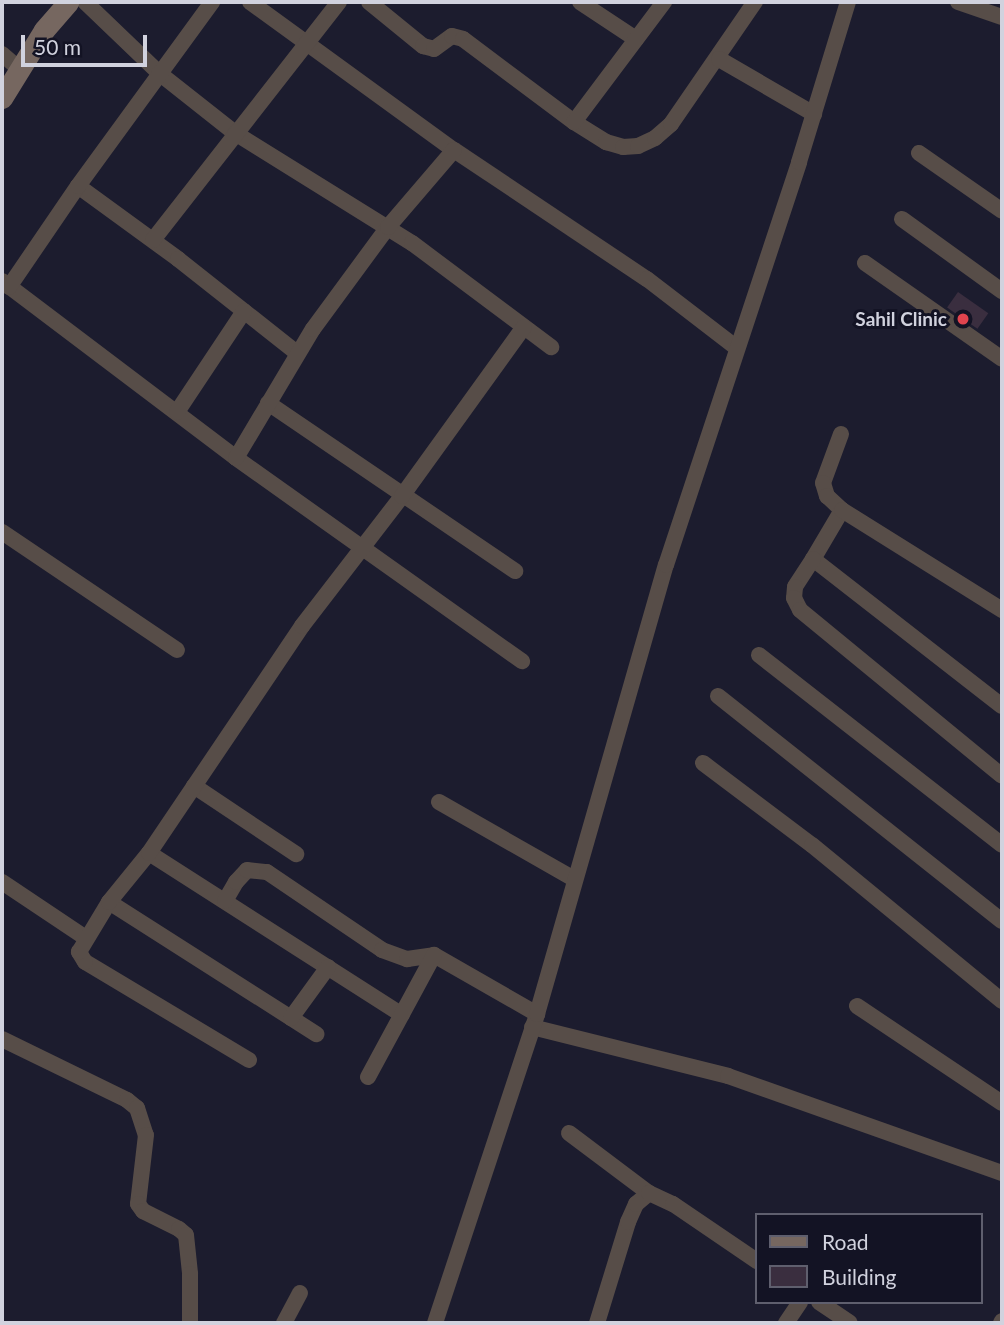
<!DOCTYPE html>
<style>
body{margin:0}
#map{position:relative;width:1004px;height:1325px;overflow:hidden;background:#1c1c2e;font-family:Lato,sans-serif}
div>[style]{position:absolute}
.building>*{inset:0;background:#3a2e3f;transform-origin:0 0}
.street>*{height:16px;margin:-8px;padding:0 8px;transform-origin:8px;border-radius:8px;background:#574d48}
.secondary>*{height:21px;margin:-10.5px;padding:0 10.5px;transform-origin:10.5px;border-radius:10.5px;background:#766760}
.dots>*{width:19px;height:19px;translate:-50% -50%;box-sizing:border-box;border:4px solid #131324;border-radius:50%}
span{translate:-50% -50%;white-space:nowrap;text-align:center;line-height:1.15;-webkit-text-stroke:6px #131324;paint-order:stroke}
.poi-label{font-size:19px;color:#d1d2de;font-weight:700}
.right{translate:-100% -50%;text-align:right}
.frame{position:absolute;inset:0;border:4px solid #d1d2de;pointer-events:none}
.legend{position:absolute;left:755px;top:1213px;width:228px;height:91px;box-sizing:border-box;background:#131324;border:2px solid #5f5f6e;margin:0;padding:9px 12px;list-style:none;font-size:21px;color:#d1d2de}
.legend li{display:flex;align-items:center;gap:14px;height:35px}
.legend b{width:35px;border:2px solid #5f5f6e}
.scale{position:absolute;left:21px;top:35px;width:126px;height:32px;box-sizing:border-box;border:4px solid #d1d2de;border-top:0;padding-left:9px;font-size:21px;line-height:24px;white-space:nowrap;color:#d1d2de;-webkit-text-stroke:5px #131324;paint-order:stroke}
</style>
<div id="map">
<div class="building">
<div style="left:958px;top:292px;width:37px;height:19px;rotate:35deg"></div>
</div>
<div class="street">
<div style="left:85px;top:2px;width:103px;rotate:43.8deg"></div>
<div style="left:159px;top:73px;width:97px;rotate:38.3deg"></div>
<div style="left:235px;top:133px;width:208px;rotate:31.9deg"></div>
<div style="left:412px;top:243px;width:174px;rotate:36.8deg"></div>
<div style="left:250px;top:2px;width:252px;rotate:36deg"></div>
<div style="left:454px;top:150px;width:232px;rotate:33.8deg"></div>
<div style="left:647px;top:279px;width:113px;rotate:37.5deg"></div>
<div style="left:369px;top:2px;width:70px;rotate:39.2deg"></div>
<div style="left:423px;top:46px;width:11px;rotate:15deg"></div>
<div style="left:434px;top:49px;width:22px;rotate:-36deg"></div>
<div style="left:452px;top:36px;width:11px;rotate:15deg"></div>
<div style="left:463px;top:39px;width:139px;rotate:36.8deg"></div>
<div style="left:574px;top:122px;width:38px;rotate:32deg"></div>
<div style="left:606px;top:142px;width:18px;rotate:16deg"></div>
<div style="left:623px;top:147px;width:15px;rotate:-4deg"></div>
<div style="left:638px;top:146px;width:19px;rotate:-25deg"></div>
<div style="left:655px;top:138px;width:21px;rotate:-41deg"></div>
<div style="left:671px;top:124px;width:148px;rotate:-55.5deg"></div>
<div style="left:580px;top:2px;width:67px;rotate:33.5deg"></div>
<div style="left:958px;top:2px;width:46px;rotate:18.8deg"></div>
<div style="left:2px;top:54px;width:23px;rotate:41deg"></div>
<div style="left:719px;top:59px;width:110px;rotate:30.1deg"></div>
<div style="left:574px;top:122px;width:150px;rotate:-53.1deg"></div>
<div style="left:919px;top:153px;width:101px;rotate:34.9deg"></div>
<div style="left:78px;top:186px;width:124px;rotate:36.1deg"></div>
<div style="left:178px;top:259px;width:152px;rotate:38.3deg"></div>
<div style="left:902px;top:219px;width:123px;rotate:35.8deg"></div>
<div style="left:153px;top:240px;width:302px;rotate:-52deg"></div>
<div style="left:865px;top:263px;width:167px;rotate:35deg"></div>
<div style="left:2px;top:281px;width:293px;rotate:37.1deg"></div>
<div style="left:236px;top:458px;width:351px;rotate:35.4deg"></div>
<div style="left:9px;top:287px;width:122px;rotate:-55.7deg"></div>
<div style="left:78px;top:186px;width:228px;rotate:-53.9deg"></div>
<div style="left:268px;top:403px;width:299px;rotate:34.2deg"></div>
<div style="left:177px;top:412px;width:121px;rotate:-56.4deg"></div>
<div style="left:841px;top:434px;width:52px;rotate:110.2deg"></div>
<div style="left:823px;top:483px;width:14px;rotate:73deg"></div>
<div style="left:827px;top:496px;width:21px;rotate:43deg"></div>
<div style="left:842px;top:510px;width:57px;rotate:120.6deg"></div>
<div style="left:813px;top:559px;width:239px;rotate:37.9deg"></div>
<div style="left:236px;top:458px;width:150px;rotate:-59.2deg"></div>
<div style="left:313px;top:329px;width:127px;rotate:-53.7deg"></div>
<div style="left:388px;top:227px;width:101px;rotate:-49.4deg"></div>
<div style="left:842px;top:510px;width:189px;rotate:32deg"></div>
<div style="left:2px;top:532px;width:211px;rotate:34deg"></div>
<div style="left:813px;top:559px;width:33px;rotate:123deg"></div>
<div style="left:795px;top:587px;width:11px;rotate:95deg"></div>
<div style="left:794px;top:598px;width:13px;rotate:63deg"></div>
<div style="left:800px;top:610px;width:261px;rotate:39.4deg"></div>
<div style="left:759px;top:655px;width:308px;rotate:38deg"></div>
<div style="left:718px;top:696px;width:362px;rotate:38.4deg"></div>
<div style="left:703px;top:763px;width:136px;rotate:37deg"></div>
<div style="left:812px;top:845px;width:246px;rotate:39.4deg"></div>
<div style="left:194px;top:786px;width:123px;rotate:33.7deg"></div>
<div style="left:439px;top:802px;width:155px;rotate:29.7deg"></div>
<div style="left:149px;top:853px;width:300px;rotate:32.6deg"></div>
<div style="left:2px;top:882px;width:101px;rotate:33.7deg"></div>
<div style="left:225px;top:901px;width:22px;rotate:-60deg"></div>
<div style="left:236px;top:882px;width:16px;rotate:-47deg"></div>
<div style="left:247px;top:870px;width:20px;rotate:6deg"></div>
<div style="left:267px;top:872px;width:139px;rotate:34.1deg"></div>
<div style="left:382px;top:950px;width:27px;rotate:20deg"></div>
<div style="left:407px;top:959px;width:27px;rotate:-8deg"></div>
<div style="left:434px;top:955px;width:119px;rotate:29.8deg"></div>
<div style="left:109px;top:902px;width:246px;rotate:32.5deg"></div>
<div style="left:857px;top:1006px;width:174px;rotate:33.8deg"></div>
<div style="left:291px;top:1018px;width:63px;rotate:-54deg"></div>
<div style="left:532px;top:1027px;width:202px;rotate:14deg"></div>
<div style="left:728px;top:1076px;width:291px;rotate:19.5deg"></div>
<div style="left:2px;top:1039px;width:139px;rotate:26deg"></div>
<div style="left:127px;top:1100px;width:13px;rotate:39deg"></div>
<div style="left:137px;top:1108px;width:28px;rotate:72deg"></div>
<div style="left:146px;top:1135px;width:69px;rotate:96.6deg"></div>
<div style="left:138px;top:1204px;width:9px;rotate:54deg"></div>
<div style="left:143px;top:1211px;width:40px;rotate:26.6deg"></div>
<div style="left:179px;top:1229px;width:9px;rotate:41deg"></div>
<div style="left:186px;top:1235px;width:39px;rotate:84deg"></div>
<div style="left:190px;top:1274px;width:49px;rotate:90deg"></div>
<div style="left:249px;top:1060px;width:191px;rotate:-149.1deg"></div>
<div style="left:85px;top:962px;width:12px;rotate:-121deg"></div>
<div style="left:79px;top:952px;width:58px;rotate:-59deg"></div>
<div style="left:109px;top:902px;width:63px;rotate:-50.8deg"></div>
<div style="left:149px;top:853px;width:274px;rotate:-56deg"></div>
<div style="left:302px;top:626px;width:164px;rotate:-52.4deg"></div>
<div style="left:402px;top:496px;width:208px;rotate:-54.2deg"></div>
<div style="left:368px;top:1077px;width:139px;rotate:-61.6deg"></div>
<div style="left:569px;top:1133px;width:100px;rotate:36.9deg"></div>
<div style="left:819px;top:1302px;width:37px;rotate:34deg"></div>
<div style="left:284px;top:1323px;width:34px;rotate:-62deg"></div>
<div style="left:435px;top:1323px;width:325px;rotate:-71.7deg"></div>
<div style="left:537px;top:1014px;width:467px;rotate:-74deg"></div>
<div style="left:666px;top:565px;width:424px;rotate:-71.7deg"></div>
<div style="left:799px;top:162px;width:167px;rotate:-73deg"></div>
<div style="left:597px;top:1323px;width:106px;rotate:-72.9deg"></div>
<div style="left:628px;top:1222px;width:20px;rotate:-66deg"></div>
<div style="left:636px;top:1204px;width:17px;rotate:-40deg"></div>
<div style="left:649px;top:1193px;width:26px;rotate:25deg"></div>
<div style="left:673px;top:1204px;width:102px;rotate:34.2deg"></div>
<div style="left:786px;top:1323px;width:25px;rotate:-56deg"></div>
<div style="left:1001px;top:1323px;width:2px;rotate:-63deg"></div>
</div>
<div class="secondary">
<div style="left:2px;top:98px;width:80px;rotate:-58.3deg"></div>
<div style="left:44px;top:30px;width:37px;rotate:-49deg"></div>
</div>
<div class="dots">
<div style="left:963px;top:319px;background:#e0444e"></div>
</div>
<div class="poi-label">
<span class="right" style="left:947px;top:319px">Sahil Clinic</span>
</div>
<div class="frame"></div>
<ul class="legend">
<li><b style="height:9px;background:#766760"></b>Road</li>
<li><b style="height:19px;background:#3a2e3f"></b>Building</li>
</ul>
<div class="scale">50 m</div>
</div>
